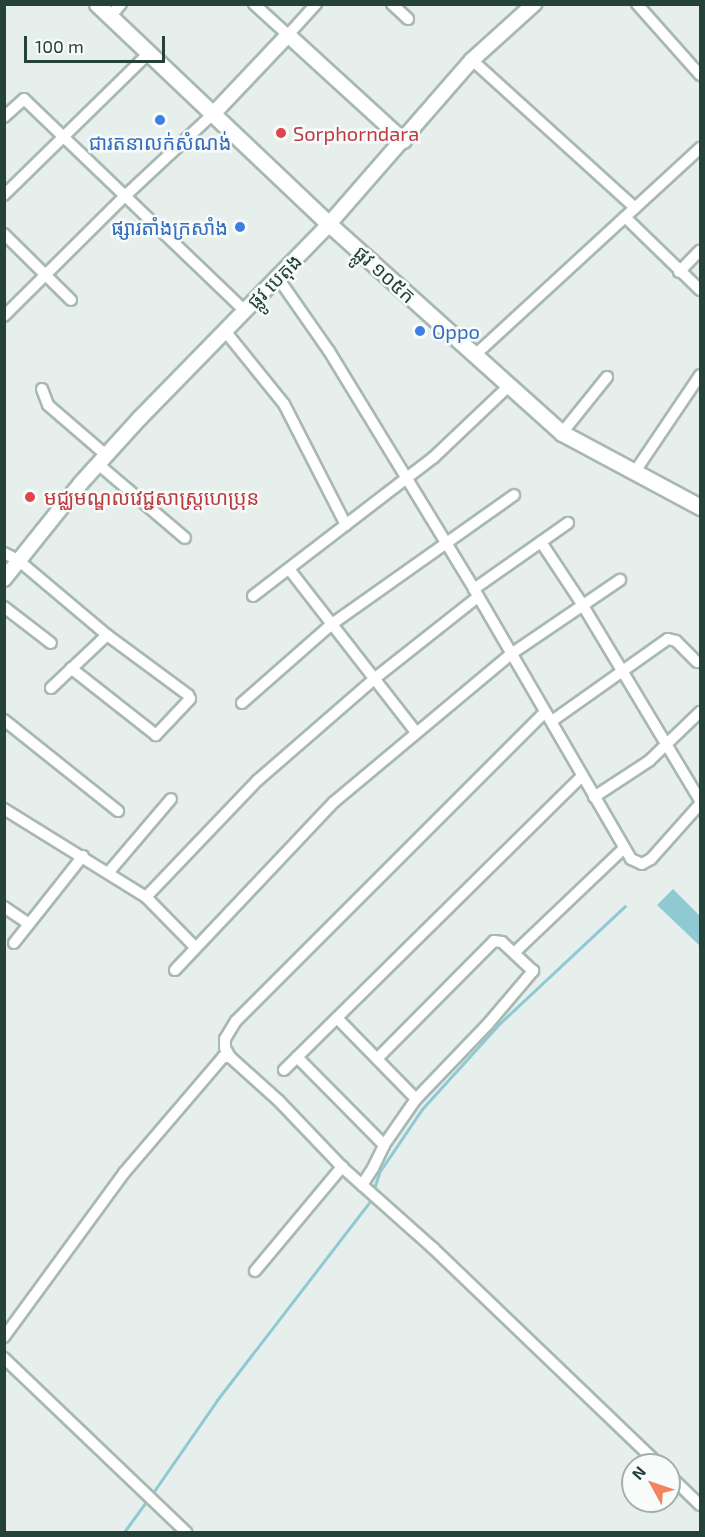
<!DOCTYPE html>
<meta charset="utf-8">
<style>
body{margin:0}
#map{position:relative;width:705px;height:1537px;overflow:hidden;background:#e6efeb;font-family:"Exo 2","Noto Sans Khmer",sans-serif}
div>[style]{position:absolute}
.water>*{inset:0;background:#8ec9d4}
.stream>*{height:3px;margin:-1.5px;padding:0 1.5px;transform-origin:1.5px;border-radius:1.5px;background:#8ec9d4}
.roads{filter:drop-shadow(2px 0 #a8b8b2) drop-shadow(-2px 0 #a8b8b2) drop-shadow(0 2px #a8b8b2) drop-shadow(0 -2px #a8b8b2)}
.minor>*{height:10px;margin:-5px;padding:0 5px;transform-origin:5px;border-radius:5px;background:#fff}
.tertiary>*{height:14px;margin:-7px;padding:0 7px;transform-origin:7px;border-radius:7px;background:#fff}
.secondary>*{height:15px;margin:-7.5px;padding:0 7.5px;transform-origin:7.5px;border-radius:7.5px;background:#fff}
.dots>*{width:16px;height:16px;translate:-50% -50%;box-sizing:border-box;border:3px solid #f7fbf9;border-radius:50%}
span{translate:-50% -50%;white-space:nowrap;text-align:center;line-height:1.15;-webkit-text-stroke:5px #f7fbf9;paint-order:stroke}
.health-label{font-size:20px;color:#be3a42}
.left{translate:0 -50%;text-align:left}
.shop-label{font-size:20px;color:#366cbe}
.right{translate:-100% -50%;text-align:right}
.street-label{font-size:20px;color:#24423a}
.frame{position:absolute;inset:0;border:6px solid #24423a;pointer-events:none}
.north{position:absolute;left:621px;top:1453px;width:60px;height:60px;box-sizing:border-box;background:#f7fbf9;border:2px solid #a3b1ad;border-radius:50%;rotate:310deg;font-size:16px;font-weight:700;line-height:24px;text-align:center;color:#24423a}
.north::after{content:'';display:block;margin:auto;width:21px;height:27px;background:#f4845f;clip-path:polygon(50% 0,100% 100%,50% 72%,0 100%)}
.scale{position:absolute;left:24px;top:36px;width:141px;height:27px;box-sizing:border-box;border:3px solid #24423a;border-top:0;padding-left:8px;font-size:18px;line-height:21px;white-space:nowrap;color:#24423a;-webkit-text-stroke:4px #f7fbf9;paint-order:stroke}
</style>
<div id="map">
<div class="water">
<div style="clip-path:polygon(673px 889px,700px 916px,700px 946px,657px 905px)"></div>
</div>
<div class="stream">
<div style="left:152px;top:1494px;width:114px;rotate:-55.3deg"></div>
<div style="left:217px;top:1400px;width:251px;rotate:-52.4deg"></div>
<div style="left:370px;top:1201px;width:32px;rotate:-72deg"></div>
<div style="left:380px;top:1171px;width:75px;rotate:-55.9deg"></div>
<div style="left:422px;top:1109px;width:116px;rotate:-47.8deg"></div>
<div style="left:500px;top:1023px;width:171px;rotate:-43.1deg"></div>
<div style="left:124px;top:1532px;width:41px;rotate:-54deg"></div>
</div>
<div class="roads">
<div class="minor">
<div style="left:254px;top:4px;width:46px;rotate:42.4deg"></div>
<div style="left:288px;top:35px;width:42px;rotate:-47.9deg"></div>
<div style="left:392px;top:4px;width:22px;rotate:43deg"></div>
<div style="left:637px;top:4px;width:95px;rotate:48.4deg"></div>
<div style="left:110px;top:17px;width:17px;rotate:-50deg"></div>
<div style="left:472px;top:60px;width:220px;rotate:42.2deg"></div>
<div style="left:4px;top:117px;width:27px;rotate:-42deg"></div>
<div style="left:24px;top:99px;width:306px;rotate:43.8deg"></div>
<div style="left:4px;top:195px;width:203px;rotate:-44.4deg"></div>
<div style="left:625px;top:217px;width:105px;rotate:44.2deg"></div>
<div style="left:4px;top:234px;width:94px;rotate:44.6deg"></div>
<div style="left:679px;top:272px;width:30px;rotate:-46deg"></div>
<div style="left:278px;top:278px;width:89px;rotate:55.1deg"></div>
<div style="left:329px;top:351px;width:279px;rotate:58.6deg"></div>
<div style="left:474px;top:589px;width:312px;rotate:59.8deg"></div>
<div style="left:631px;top:859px;width:12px;rotate:24deg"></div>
<div style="left:642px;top:864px;width:10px;rotate:-29deg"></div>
<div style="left:651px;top:859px;width:74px;rotate:-48.3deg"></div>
<div style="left:4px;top:316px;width:170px;rotate:-44.8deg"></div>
<div style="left:125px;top:196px;width:120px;rotate:-43deg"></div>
<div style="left:225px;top:331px;width:94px;rotate:51.1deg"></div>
<div style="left:284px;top:404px;width:136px;rotate:62.9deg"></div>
<div style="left:475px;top:355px;width:306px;rotate:-42.6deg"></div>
<div style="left:42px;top:389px;width:17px;rotate:69deg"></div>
<div style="left:48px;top:405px;width:77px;rotate:40.8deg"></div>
<div style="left:562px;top:433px;width:72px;rotate:-51.2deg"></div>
<div style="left:98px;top:464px;width:114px;rotate:40.4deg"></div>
<div style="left:634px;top:473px;width:118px;rotate:-56deg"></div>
<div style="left:541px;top:542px;width:74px;rotate:56.5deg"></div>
<div style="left:582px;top:604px;width:229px;rotate:59deg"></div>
<div style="left:4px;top:553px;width:16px;rotate:27deg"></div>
<div style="left:18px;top:560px;width:116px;rotate:40.1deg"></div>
<div style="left:107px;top:635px;width:101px;rotate:36.5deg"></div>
<div style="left:188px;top:695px;width:4px;rotate:63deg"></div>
<div style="left:190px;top:699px;width:50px;rotate:133.4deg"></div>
<div style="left:156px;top:735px;width:108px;rotate:-141.8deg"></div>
<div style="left:289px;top:569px;width:207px;rotate:52.1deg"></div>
<div style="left:474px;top:589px;width:115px;rotate:-35.1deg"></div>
<div style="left:253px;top:596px;width:227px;rotate:-37.5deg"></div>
<div style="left:433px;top:458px;width:105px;rotate:-43.5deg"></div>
<div style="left:4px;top:607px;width:59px;rotate:37.5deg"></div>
<div style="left:51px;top:688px;width:77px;rotate:-43.4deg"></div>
<div style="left:242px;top:703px;width:120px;rotate:-41.3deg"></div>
<div style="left:332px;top:624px;width:223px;rotate:-35.3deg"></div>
<div style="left:4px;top:720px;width:146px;rotate:38.6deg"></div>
<div style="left:552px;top:721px;width:142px;rotate:-35.3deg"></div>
<div style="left:668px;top:639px;width:8px;rotate:14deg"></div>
<div style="left:676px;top:641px;width:30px;rotate:45deg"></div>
<div style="left:594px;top:797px;width:66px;rotate:-33.2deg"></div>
<div style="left:649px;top:761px;width:71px;rotate:-43.9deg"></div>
<div style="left:4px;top:809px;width:167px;rotate:31.8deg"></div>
<div style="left:146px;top:897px;width:70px;rotate:45.6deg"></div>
<div style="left:108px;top:873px;width:97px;rotate:-49.6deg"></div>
<div style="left:146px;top:897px;width:162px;rotate:-46.3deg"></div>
<div style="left:258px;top:780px;width:154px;rotate:-41deg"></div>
<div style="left:374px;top:679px;width:132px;rotate:-38.3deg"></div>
<div style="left:4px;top:907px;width:30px;rotate:34deg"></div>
<div style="left:14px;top:943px;width:111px;rotate:-51.6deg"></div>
<div style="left:515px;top:952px;width:149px;rotate:-43.6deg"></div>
<div style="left:175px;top:970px;width:231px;rotate:-46.6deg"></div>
<div style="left:334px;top:802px;width:231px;rotate:-39.9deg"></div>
<div style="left:511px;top:654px;width:132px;rotate:-34.2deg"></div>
<div style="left:337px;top:1018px;width:113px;rotate:45.7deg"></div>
<div style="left:230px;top:1057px;width:10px;rotate:-119deg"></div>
<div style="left:225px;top:1048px;width:9px;rotate:-90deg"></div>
<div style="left:225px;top:1039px;width:21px;rotate:-59deg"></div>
<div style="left:236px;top:1021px;width:437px;rotate:-45deg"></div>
<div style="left:297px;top:1057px;width:124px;rotate:45.3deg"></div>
<div style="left:284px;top:1070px;width:419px;rotate:-44.6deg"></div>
<div style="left:362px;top:1185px;width:20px;rotate:-57deg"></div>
<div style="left:373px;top:1168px;width:25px;rotate:-64deg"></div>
<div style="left:384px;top:1145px;width:56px;rotate:-55.2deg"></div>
<div style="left:416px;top:1099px;width:104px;rotate:-46.2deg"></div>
<div style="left:488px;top:1024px;width:70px;rotate:-49.7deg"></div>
<div style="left:533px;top:971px;width:42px;rotate:-136.9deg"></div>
<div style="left:502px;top:942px;width:8px;rotate:-173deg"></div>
<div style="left:494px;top:941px;width:166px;rotate:134.8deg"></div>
<div style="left:255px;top:1271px;width:136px;rotate:-50.1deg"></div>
<div style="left:4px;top:1337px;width:203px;rotate:-53.8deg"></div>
<div style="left:124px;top:1173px;width:153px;rotate:-49.5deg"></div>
<div style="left:223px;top:1057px;width:7px"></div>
<div style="left:230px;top:1057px;width:64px;rotate:41.9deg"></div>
<div style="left:278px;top:1100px;width:93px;rotate:46.3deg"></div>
<div style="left:342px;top:1167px;width:122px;rotate:41.7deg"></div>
<div style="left:433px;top:1248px;width:313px;rotate:43.8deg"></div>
<div style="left:4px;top:1358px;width:252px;rotate:43.7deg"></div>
<div style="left:669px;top:1475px;width:43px;rotate:44.1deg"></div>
</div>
<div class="tertiary">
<div style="left:213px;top:114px;width:109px;rotate:-46.5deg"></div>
<div style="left:288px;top:35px;width:157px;rotate:42.4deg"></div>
<div style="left:4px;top:579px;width:123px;rotate:-51.3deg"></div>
<div style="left:81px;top:483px;width:88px;rotate:-47.8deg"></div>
<div style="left:140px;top:418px;width:271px;rotate:-45.7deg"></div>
<div style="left:329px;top:224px;width:218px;rotate:-48.9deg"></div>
<div style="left:472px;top:60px;width:84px;rotate:-42.1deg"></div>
</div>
<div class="secondary">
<div style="left:97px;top:4px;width:320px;rotate:43.5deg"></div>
<div style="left:329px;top:224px;width:313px;rotate:41.9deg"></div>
<div style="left:562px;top:433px;width:157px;rotate:28.2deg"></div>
</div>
</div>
<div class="dots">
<div style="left:160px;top:120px;background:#3f7fe0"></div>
<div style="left:281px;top:133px;background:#e0444e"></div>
<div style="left:240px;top:227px;background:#3f7fe0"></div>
<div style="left:420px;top:331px;background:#3f7fe0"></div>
<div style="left:30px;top:497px;background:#e0444e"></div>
</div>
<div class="health-label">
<span class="left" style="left:293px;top:133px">Sorphorndara</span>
<span class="left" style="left:44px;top:497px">មជ្ឈមណ្ឌលវេជ្ជសាស្ត្រហេប្រុន</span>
</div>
<div class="shop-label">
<span style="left:160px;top:142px">ជារតនាលក់សំណង់</span>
<span class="right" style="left:228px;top:227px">ផ្សារតាំងក្រសាំង</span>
<span class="left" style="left:432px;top:331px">Oppo</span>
</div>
<div class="street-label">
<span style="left:385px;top:274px;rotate:42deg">ផ្លូវ ១០៥ក</span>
<span style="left:274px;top:281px;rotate:-45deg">ផ្លូវ បេតុង</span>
</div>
<div class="frame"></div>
<div class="north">N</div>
<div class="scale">100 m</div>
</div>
